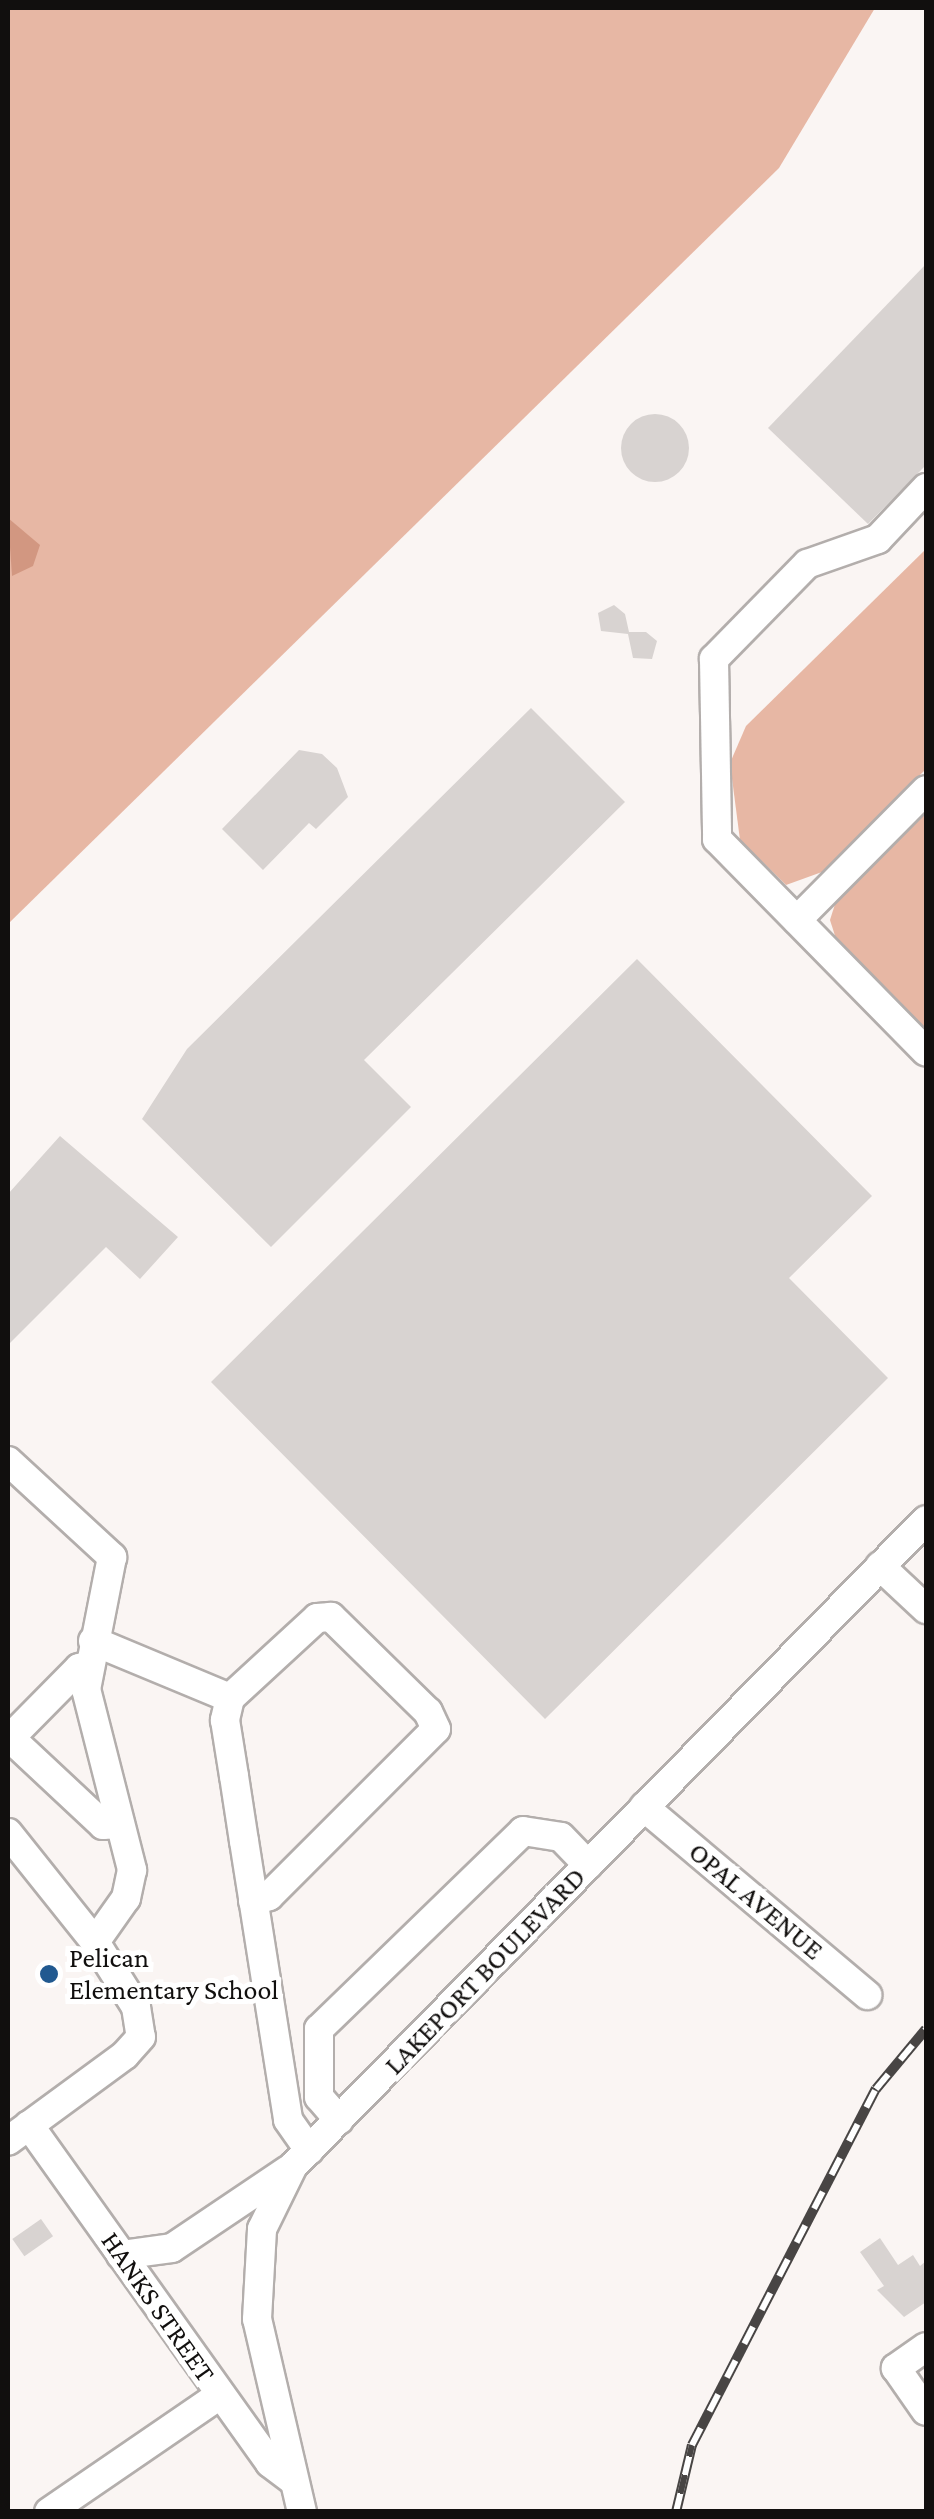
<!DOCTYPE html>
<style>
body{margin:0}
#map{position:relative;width:934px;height:2519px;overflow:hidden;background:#faf5f3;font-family:"Crimson Pro",serif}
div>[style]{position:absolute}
.green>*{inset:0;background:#e7b7a4}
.water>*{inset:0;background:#d29781}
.building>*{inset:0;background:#d8d3d1;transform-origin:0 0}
.round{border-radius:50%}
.roads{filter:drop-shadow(2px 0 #b3aeac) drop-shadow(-2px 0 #b3aeac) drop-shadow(0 2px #b3aeac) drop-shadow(0 -2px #b3aeac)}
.minor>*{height:28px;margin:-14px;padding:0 14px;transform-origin:14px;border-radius:14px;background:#fff}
.rail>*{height:10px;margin-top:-5px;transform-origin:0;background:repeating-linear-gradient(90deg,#fff 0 19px,#484544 0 38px);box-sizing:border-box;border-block:2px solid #484544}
.dots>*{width:28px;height:28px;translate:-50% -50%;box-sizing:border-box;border:5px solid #fff;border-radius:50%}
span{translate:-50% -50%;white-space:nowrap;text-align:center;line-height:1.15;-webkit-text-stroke:10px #fff;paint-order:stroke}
.street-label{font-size:28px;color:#110f0e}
.poi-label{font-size:28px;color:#110f0e}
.left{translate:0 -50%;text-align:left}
.frame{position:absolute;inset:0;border:10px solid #110f0e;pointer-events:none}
</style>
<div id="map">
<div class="green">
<div style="clip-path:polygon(8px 8px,875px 8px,779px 168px,8px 924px)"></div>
<div style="clip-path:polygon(926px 549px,926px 769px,822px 872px,786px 885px,740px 840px,730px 763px,746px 726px)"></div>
<div style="clip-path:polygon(926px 811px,926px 1033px,837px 942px,830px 920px,836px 901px)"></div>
</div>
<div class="water">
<div style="clip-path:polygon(8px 518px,40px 545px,33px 566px,12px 576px)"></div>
</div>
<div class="building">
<div style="clip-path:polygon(926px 264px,926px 465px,868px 524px,768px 428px)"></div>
<div class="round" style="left:621px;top:414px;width:68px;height:68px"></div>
<div style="clip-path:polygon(614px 605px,625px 614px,629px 632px,646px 632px,657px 641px,652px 659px,633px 658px,628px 634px,601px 631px,598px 613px)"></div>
<div style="clip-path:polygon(531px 708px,625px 802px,364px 1060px,411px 1107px,271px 1247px,142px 1119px,187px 1049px)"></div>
<div style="clip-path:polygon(299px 750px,322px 754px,337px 768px,348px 797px,316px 829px,309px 823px,263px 870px,222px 829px)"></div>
<div style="clip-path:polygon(637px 959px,872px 1196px,789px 1278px,888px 1378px,545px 1719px,211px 1382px)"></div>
<div style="clip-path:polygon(60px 1136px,178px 1237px,140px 1279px,106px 1247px,8px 1345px,8px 1194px)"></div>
<div style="left:41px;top:2219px;width:21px;height:35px;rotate:55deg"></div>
<div style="clip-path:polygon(880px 2238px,898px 2265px,913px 2255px,920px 2266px,926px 2261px,926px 2302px,904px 2317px,877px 2290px,884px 2286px,860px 2252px)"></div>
</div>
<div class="roads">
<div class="minor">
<div style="left:926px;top:488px;width:70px;rotate:133.3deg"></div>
<div style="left:878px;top:539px;width:75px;rotate:160.6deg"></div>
<div style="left:807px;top:564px;width:133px;rotate:134.4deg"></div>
<div style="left:714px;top:659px;width:180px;rotate:89deg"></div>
<div style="left:717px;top:839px;width:298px;rotate:45.5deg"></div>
<div style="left:797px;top:920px;width:183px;rotate:-45.2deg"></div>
<div style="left:8px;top:1461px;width:142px;rotate:42.7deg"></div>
<div style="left:112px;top:1557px;width:135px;rotate:101.1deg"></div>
<div style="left:86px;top:1689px;width:187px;rotate:75.7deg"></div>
<div style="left:132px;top:1870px;width:29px;rotate:102deg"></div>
<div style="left:126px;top:1898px;width:54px;rotate:125.2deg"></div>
<div style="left:880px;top:1566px;width:63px;rotate:43.1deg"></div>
<div style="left:93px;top:1641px;width:148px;rotate:22.6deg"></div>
<div style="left:8px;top:1736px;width:130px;rotate:43.1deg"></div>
<div style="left:103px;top:1825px;width:17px;rotate:-3deg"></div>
<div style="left:10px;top:1738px;width:98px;rotate:-45.4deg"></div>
<div style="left:79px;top:1668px;width:11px;rotate:-15deg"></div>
<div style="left:644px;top:1807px;width:292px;rotate:40.1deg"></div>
<div style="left:8px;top:1833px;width:139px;rotate:51.4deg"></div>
<div style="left:95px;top:1942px;width:77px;rotate:57.8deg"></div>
<div style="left:136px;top:2007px;width:30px;rotate:81deg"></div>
<div style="left:141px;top:2037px;width:24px;rotate:132deg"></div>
<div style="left:125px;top:2055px;width:145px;rotate:143.7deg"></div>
<div style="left:253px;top:1901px;width:17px;rotate:-17deg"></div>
<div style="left:269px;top:1896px;width:236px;rotate:-45deg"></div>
<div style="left:436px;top:1729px;width:19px;rotate:-115deg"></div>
<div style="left:428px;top:1712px;width:136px;rotate:-135.6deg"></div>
<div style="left:331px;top:1617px;width:14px;rotate:176deg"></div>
<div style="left:317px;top:1618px;width:118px;rotate:137.4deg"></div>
<div style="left:230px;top:1698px;width:23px;rotate:103deg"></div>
<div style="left:225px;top:1720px;width:57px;rotate:80.9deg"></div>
<div style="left:234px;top:1776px;width:66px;rotate:81.3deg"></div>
<div style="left:244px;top:1841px;width:282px;rotate:81deg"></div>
<div style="left:288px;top:2120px;width:37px;rotate:55deg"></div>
<div style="left:339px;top:2120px;width:30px;rotate:-131deg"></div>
<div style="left:319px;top:2097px;width:68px;rotate:-90deg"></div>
<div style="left:319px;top:2029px;width:284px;rotate:-44.1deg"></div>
<div style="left:523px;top:1831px;width:38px;rotate:9deg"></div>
<div style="left:561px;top:1837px;width:39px;rotate:46deg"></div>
<div style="left:29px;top:2125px;width:415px;rotate:54.5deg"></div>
<div style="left:270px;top:2463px;width:30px;rotate:37deg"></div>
<div style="left:121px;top:2255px;width:51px;rotate:-7.8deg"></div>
<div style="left:172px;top:2248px;width:140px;rotate:-33.9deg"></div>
<div style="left:926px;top:2347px;width:37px;rotate:145deg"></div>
<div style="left:896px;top:2368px;width:52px;rotate:55.1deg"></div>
<div style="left:49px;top:2512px;width:207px;rotate:-34.4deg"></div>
<div style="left:302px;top:2512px;width:198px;rotate:-103.1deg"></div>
<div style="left:257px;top:2319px;width:90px;rotate:-86.8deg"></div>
<div style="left:262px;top:2229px;width:70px;rotate:-63.8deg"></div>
<div style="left:293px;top:2166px;width:904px;rotate:-45.58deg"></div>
</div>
</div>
<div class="rail">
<div style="left:676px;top:2512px;width:69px;rotate:-76.6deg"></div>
<div style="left:692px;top:2445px;width:401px;rotate:-62.7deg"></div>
<div style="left:876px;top:2089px;width:78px;rotate:-50.2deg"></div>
</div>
<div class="dots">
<div style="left:49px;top:1974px;background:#215990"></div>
</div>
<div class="street-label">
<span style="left:756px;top:1901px;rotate:40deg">OPAL AVENUE</span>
<span style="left:485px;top:1971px;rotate:-46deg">LAKEPORT BOULEVARD</span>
<span style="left:158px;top:2307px;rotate:55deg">HANKS STREET</span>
</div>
<div class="poi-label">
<span class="left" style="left:69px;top:1974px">Pelican<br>Elementary School</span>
</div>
<div class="frame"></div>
</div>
